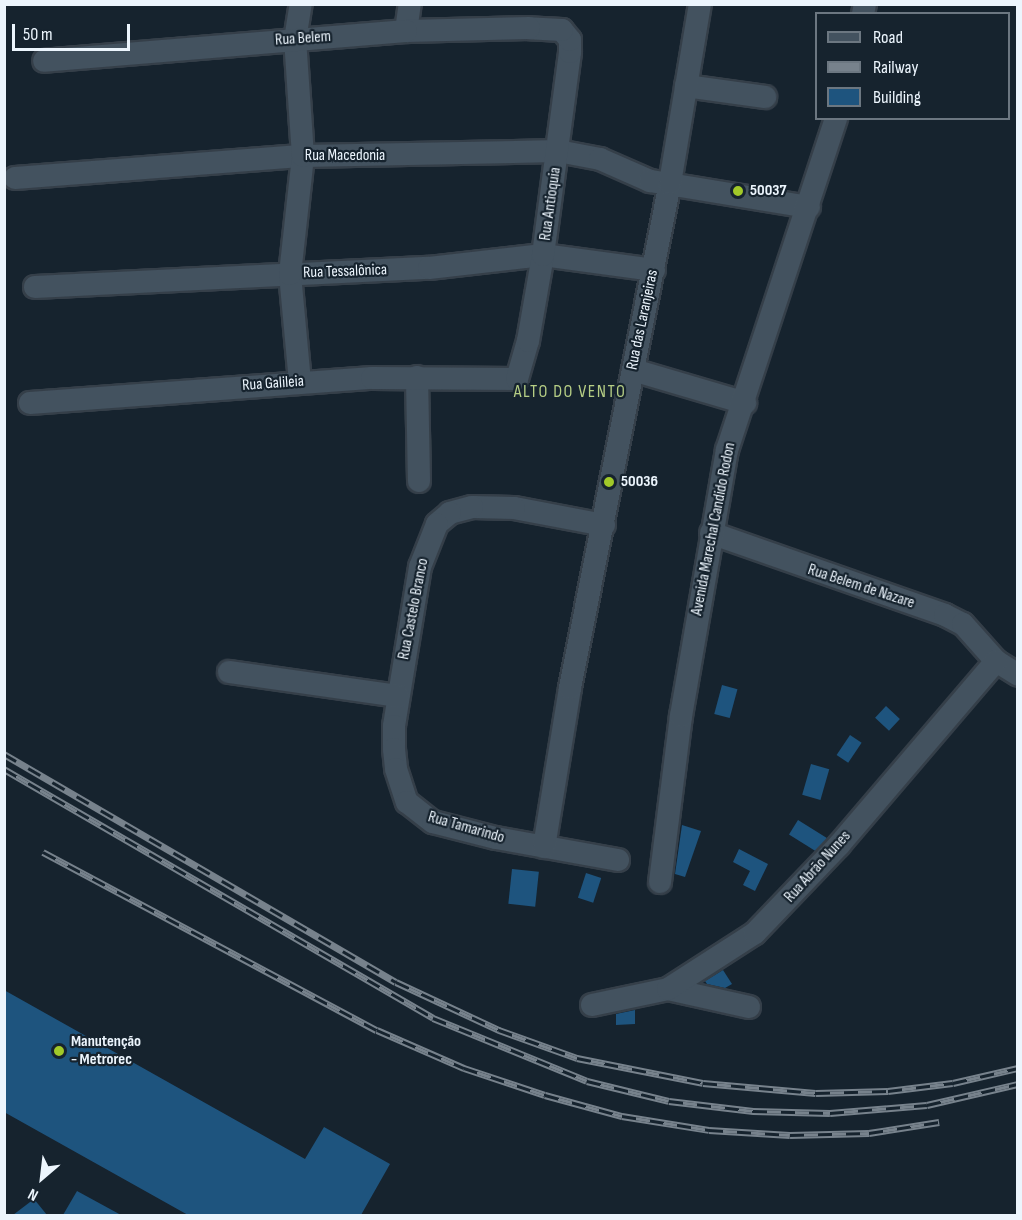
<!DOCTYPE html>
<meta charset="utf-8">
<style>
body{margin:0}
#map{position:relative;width:1022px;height:1220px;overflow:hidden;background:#16232e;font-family:"Sofia Sans Condensed",sans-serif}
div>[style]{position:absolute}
.building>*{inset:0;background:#1e547e;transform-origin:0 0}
.roads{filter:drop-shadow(2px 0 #353f49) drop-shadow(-2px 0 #353f49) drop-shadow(0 2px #353f49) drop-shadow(0 -2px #353f49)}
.minor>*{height:22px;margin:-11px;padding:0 11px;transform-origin:11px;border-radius:11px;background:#43525f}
.rail>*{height:7px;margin-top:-3.5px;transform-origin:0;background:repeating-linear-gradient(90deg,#16232e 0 14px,#77828c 0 28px);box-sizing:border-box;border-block:2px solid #77828c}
.dots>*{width:16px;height:16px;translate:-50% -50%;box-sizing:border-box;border:3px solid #16232e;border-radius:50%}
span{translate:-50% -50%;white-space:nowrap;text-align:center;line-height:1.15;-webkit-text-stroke:4.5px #16232e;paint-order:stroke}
.street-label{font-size:16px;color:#ecf5fd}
.poi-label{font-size:16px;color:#ecf5fd;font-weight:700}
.left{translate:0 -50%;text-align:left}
.neighbourhood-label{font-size:18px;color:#b6ce85;letter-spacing:1.5px}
.frame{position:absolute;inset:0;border:6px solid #ecf5fd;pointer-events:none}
.legend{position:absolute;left:815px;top:12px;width:195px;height:108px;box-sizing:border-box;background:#16232e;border:2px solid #6c7781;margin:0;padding:8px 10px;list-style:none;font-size:18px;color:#ecf5fd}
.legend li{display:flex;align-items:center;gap:12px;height:30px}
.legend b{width:30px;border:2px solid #6c7781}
.north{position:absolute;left:12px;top:1148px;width:60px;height:60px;-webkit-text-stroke:4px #16232e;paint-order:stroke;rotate:208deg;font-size:16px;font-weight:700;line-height:24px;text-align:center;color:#ecf5fd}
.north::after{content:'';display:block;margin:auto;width:21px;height:27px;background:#ecf5fd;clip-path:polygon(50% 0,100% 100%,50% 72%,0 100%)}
.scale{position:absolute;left:12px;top:24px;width:118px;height:27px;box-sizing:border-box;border:3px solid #ecf5fd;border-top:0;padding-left:8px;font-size:18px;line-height:21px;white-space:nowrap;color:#ecf5fd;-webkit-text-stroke:4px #16232e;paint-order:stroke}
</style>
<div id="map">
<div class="building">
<div style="left:722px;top:685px;width:16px;height:30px;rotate:15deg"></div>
<div style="left:886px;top:706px;width:19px;height:16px;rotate:43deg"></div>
<div style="left:850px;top:735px;width:14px;height:24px;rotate:34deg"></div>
<div style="left:811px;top:764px;width:19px;height:32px;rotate:16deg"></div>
<div style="left:798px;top:820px;width:34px;height:17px;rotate:32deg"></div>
<div style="clip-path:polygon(682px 825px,701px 831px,685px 877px,675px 874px)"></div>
<div style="clip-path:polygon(739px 849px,768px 864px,755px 891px,743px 885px,750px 871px,733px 862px)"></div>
<div style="left:512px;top:869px;width:27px;height:35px;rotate:6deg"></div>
<div style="left:586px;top:873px;width:16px;height:26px;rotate:18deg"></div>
<div style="clip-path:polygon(723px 970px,732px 984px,725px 988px,707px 984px,705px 981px)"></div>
<div style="clip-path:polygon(4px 990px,305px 1159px,324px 1127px,390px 1164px,361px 1215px,188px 1215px,4px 1112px)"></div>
<div style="clip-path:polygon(635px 1010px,635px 1024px,616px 1025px,616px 1014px)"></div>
<div style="clip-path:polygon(77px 1191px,121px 1215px,63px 1215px)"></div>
<div style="clip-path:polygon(34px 1199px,47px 1215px,13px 1215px)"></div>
</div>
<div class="roads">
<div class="minor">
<div style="left:863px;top:14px;width:10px;rotate:-79deg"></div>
<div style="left:406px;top:31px;width:27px;rotate:-82deg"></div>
<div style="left:686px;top:86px;width:80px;rotate:7.9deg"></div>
<div style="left:15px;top:178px;width:289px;rotate:-4.4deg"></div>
<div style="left:303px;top:156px;width:255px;rotate:-1.1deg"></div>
<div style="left:558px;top:151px;width:43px;rotate:10.8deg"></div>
<div style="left:600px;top:159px;width:55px;rotate:23.7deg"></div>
<div style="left:650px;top:181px;width:161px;rotate:9.3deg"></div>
<div style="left:35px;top:287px;width:394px;rotate:-2.8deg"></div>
<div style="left:429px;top:268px;width:115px;rotate:-6.5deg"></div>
<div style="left:543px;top:255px;width:112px;rotate:7.7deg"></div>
<div style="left:633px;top:370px;width:117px;rotate:16.4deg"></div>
<div style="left:417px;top:377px;width:104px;rotate:88.9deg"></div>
<div style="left:300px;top:382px;width:108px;rotate:-95.3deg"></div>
<div style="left:290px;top:274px;width:119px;rotate:-83.7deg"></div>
<div style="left:303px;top:156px;width:116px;rotate:-93.9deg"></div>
<div style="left:295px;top:40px;width:36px;rotate:-81deg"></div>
<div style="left:30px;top:403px;width:343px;rotate:-4.2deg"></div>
<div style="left:372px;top:378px;width:145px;rotate:0.4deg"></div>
<div style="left:517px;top:379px;width:40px;rotate:-74deg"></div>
<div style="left:528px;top:341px;width:87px;rotate:-80.1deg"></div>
<div style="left:543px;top:255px;width:205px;rotate:-82.4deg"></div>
<div style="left:570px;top:52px;width:12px;rotate:-90deg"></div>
<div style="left:570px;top:40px;width:13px;rotate:-129deg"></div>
<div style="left:562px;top:30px;width:33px;rotate:-177deg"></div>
<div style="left:529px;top:28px;width:123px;rotate:178.6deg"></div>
<div style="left:406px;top:31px;width:363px;rotate:175.3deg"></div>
<div style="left:604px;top:525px;width:92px;rotate:-169.3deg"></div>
<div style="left:514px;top:508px;width:42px;rotate:-178.6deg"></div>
<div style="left:472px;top:507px;width:23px;rotate:165deg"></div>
<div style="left:450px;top:513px;width:17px;rotate:140deg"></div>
<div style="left:437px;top:524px;width:46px;rotate:111.6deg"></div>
<div style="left:420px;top:567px;width:161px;rotate:99.3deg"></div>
<div style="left:394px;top:726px;width:23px;rotate:90deg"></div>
<div style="left:394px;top:749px;width:20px;rotate:84deg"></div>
<div style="left:396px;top:769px;width:35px;rotate:72deg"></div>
<div style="left:407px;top:802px;width:33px;rotate:38deg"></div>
<div style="left:433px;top:822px;width:65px;rotate:14.3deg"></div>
<div style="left:496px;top:838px;width:124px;rotate:10.2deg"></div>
<div style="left:711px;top:533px;width:248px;rotate:19.3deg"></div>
<div style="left:945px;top:615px;width:20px;rotate:27deg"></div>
<div style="left:963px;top:624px;width:50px;rotate:48.3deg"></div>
<div style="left:996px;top:661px;width:26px;rotate:32deg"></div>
<div style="left:229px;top:672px;width:171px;rotate:8.1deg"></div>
<div style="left:544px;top:847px;width:161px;rotate:-80.7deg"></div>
<div style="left:570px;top:688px;width:515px;rotate:-78.8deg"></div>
<div style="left:670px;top:183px;width:181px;rotate:-80.5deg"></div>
<div style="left:660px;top:882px;width:167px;rotate:-82.8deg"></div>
<div style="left:681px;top:716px;width:270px;rotate:-80.2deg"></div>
<div style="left:727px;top:450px;width:349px;rotate:-71.8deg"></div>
<div style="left:668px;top:989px;width:83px;rotate:12.5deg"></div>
<div style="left:592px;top:1005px;width:78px;rotate:-11.9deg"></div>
<div style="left:668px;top:989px;width:103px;rotate:-32.8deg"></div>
<div style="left:755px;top:933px;width:122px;rotate:-46.3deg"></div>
<div style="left:839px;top:845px;width:242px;rotate:-49.5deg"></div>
</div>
</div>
<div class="rail">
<div style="left:4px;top:754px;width:453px;rotate:30.2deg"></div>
<div style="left:396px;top:982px;width:114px;rotate:25deg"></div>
<div style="left:499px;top:1030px;width:83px;rotate:19.7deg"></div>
<div style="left:577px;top:1058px;width:128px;rotate:11.2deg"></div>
<div style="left:703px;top:1083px;width:113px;rotate:5.1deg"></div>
<div style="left:816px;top:1093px;width:72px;rotate:-1.6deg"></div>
<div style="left:888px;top:1091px;width:65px;rotate:-7deg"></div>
<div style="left:953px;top:1083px;width:67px;rotate:-13deg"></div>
<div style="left:4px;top:769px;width:496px;rotate:30.1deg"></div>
<div style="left:433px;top:1018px;width:166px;rotate:22.2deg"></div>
<div style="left:587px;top:1081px;width:84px;rotate:13.7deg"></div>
<div style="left:669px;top:1101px;width:85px;rotate:6.8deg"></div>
<div style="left:753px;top:1111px;width:77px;rotate:1.5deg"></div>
<div style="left:830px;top:1113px;width:97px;rotate:-4.7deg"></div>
<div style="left:927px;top:1105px;width:93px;rotate:-13deg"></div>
<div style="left:43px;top:852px;width:378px;rotate:28.1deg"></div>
<div style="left:377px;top:1030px;width:95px;rotate:23.6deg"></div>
<div style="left:464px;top:1068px;width:85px;rotate:18.4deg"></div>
<div style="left:545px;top:1095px;width:80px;rotate:15.3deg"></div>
<div style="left:622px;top:1116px;width:88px;rotate:9.1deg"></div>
<div style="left:709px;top:1130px;width:81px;rotate:3.5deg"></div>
<div style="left:790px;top:1135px;width:79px;rotate:-1.5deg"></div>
<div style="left:869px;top:1133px;width:71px;rotate:-8.9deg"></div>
</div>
<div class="dots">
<div style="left:738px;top:191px;background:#a1c929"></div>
<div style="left:609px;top:482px;background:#a1c929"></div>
<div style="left:59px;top:1051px;background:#a1c929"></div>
</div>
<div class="street-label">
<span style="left:303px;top:39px;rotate:-4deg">Rua Belem</span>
<span style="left:345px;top:156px">Rua Macedonia</span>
<span style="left:551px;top:204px;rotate:-82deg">Rua Antioquia</span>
<span style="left:345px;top:272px;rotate:-2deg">Rua Tessalônica</span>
<span style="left:643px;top:320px;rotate:-78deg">Rua das Laranjeiras</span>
<span style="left:273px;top:384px;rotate:-4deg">Rua Galileia</span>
<span style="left:714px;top:529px;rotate:-79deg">Avenida Marechal Candido Rodon</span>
<span style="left:861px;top:587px;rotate:18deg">Rua Belem de Nazare</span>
<span style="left:414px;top:609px;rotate:-79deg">Rua Castelo Branco</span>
<span style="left:466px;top:828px;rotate:16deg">Rua Tamarindo</span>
<span style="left:818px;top:867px;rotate:-48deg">Rua Abrão Nunes</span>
</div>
<div class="poi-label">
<span class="left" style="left:750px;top:191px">50037</span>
<span class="left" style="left:621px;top:482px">50036</span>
<span class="left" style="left:71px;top:1051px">Manutenção<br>- Metrorec</span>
</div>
<div class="neighbourhood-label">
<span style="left:570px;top:392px">ALTO DO VENTO</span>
</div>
<div class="frame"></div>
<ul class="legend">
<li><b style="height:8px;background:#43525f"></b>Road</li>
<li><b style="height:8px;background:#77828c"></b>Railway</li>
<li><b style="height:16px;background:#1e547e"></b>Building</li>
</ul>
<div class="north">N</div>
<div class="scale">50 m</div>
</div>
